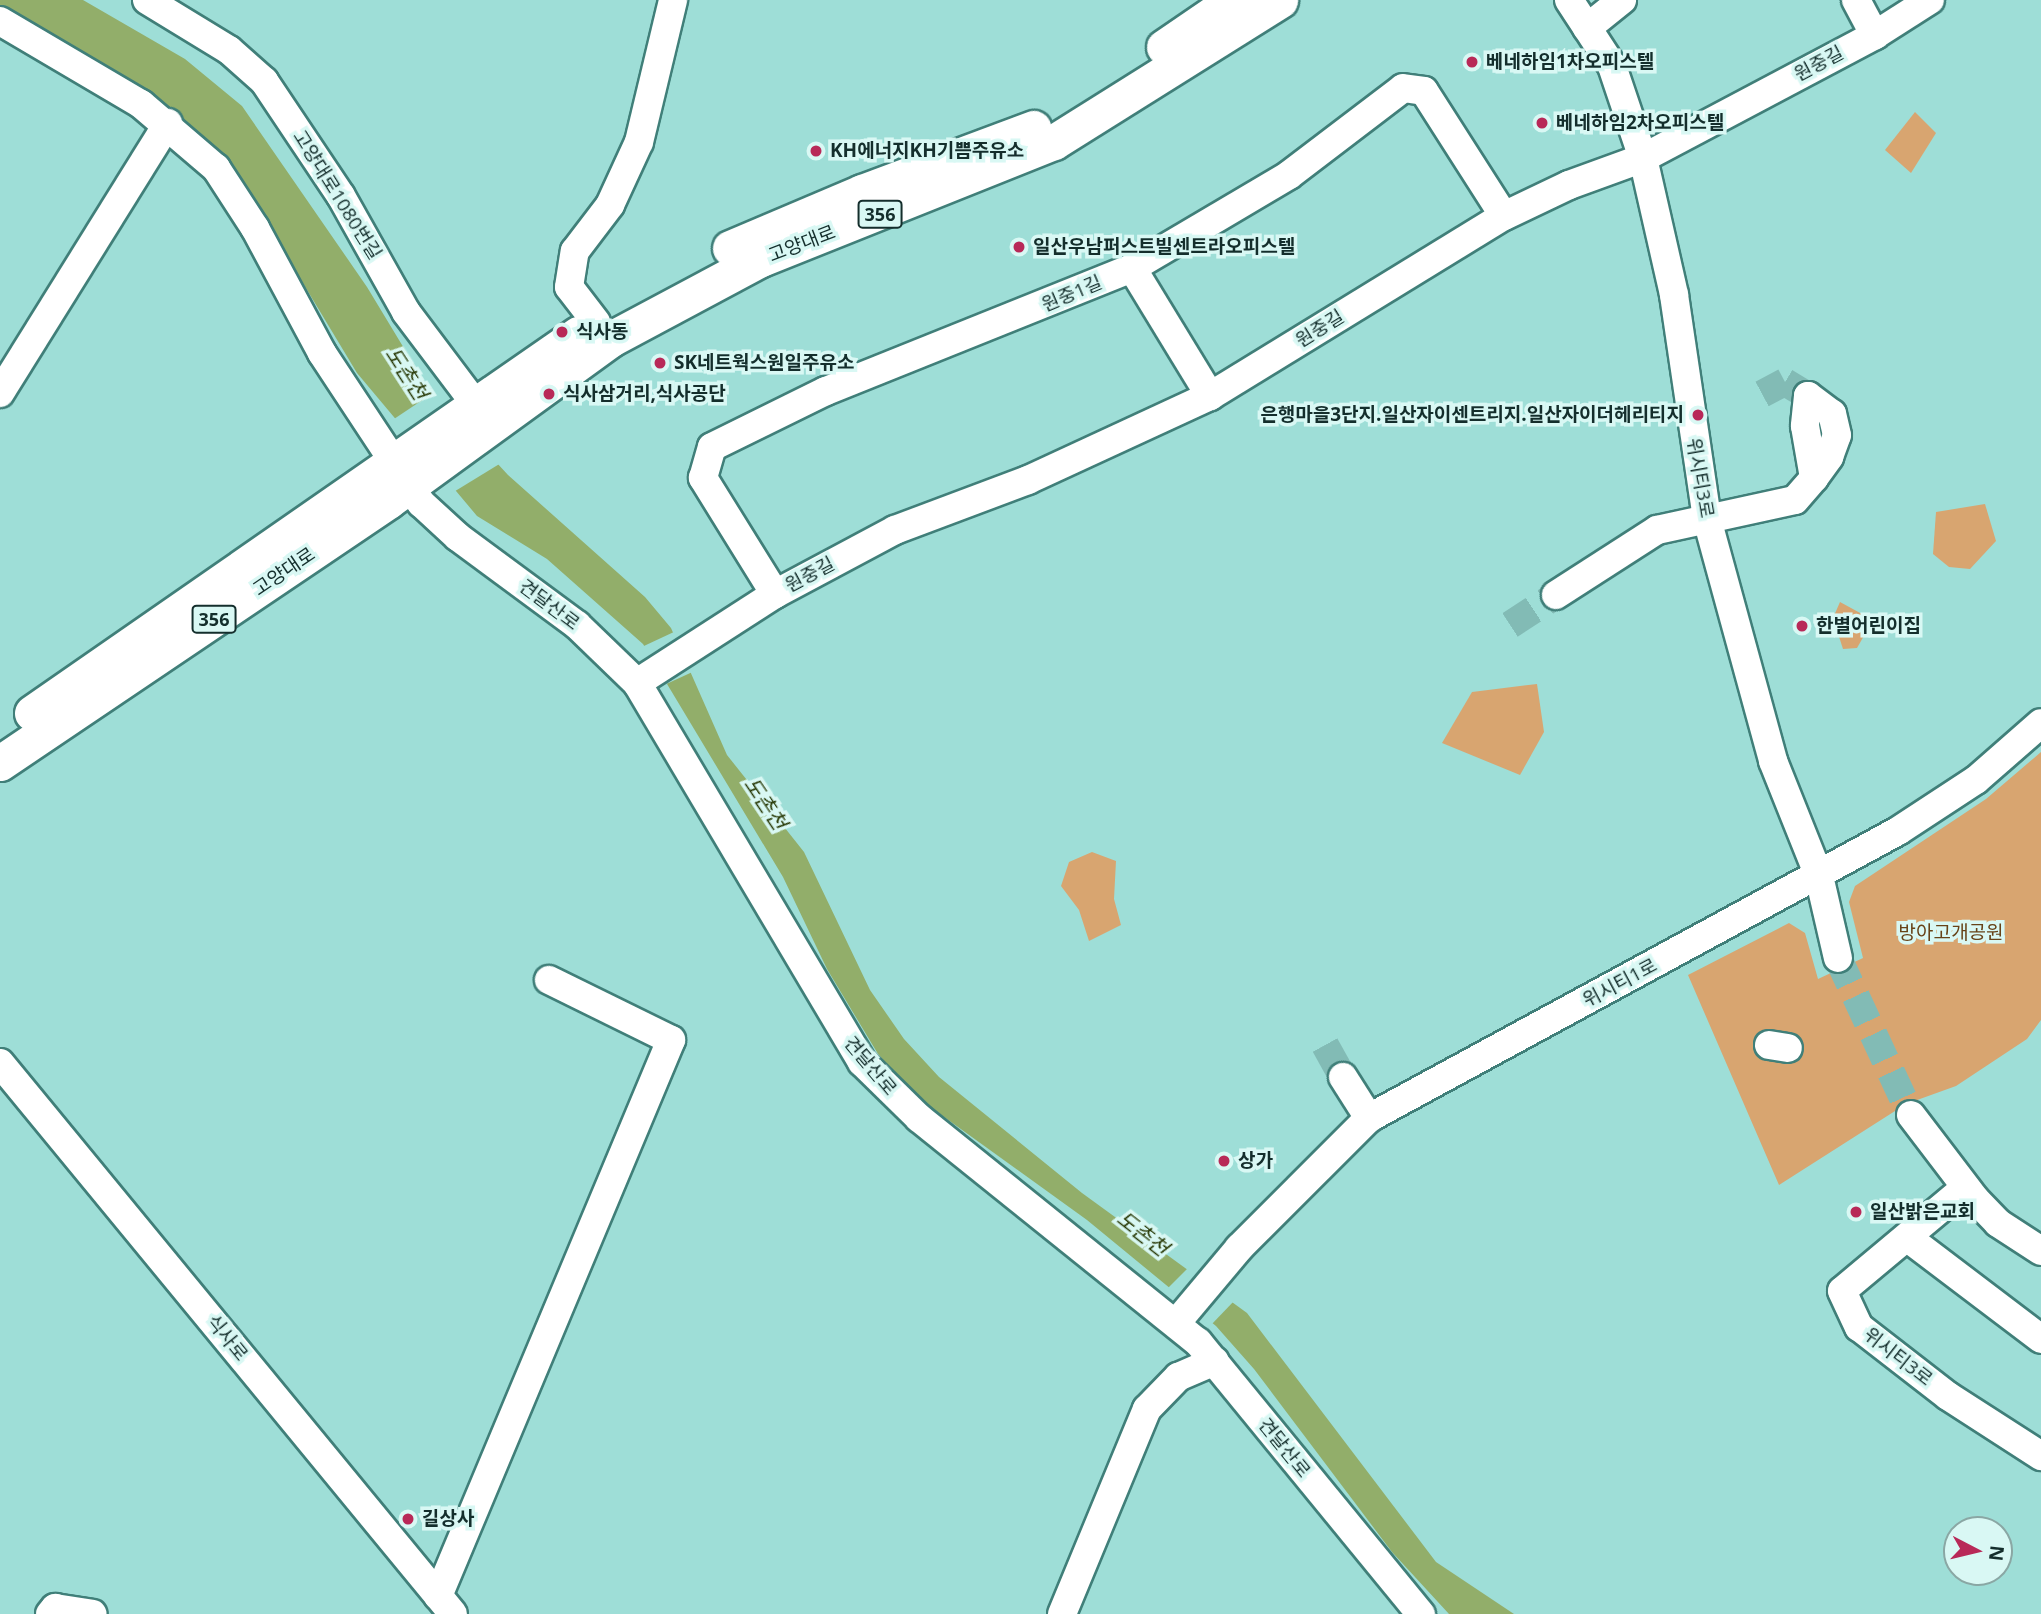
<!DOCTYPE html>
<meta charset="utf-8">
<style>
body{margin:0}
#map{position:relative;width:2041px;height:1614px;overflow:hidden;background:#9eded7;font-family:"Open Sans","Noto Sans KR",sans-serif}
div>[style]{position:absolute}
.green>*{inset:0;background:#d8a570}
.water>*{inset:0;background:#92ae6a}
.pier>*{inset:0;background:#9eded7;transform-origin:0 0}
.minor-tunnel>*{height:28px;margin-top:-14px;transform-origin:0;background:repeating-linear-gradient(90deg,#82bbb5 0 28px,transparent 0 42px)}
.roads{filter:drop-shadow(2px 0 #407f79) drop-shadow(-2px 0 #407f79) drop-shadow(0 2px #407f79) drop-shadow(0 -2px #407f79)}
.minor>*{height:28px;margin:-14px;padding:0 14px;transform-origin:14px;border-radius:14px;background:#fff}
.major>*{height:35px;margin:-17.5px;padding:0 17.5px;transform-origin:17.5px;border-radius:17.5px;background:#fff}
.dots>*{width:19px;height:19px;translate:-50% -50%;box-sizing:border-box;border:4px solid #d9f8f4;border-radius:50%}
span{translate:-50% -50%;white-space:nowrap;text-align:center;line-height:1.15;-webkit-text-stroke:7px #d9f8f4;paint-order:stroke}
.shield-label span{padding:2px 5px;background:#d9f8f4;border:2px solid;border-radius:5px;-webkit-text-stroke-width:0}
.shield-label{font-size:18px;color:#142e2c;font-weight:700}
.poi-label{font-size:19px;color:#142e2c;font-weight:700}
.left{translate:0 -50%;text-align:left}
.right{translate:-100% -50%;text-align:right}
.street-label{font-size:19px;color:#142e2c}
.park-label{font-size:19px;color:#674217}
.water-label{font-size:21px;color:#273804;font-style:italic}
.north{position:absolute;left:1943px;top:1516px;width:70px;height:70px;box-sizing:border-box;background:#d9f8f4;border:2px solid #8aa7a4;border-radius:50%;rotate:97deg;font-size:19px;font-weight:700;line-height:28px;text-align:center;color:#142e2c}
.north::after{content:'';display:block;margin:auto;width:24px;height:32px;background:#b82958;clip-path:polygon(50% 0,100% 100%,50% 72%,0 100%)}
</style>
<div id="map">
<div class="green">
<div style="clip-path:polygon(1915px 112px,1936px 133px,1911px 173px,1885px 150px)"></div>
<div style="clip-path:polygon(1985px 504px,1996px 541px,1970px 569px,1949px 567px,1933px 554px,1936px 512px)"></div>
<div style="clip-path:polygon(1840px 602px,1873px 620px,1857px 648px,1843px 649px,1833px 618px)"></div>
<div style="clip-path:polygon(1537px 684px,1544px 732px,1520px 775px,1442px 743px,1472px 692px)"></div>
<div style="clip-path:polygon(2041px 752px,2041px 1020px,2027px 1039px,1956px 1086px,1906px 1104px,1779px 1185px,1688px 975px,1789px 923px,1805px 933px,1818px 979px,1863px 958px,1849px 902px,1855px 886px,1986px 799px)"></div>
<div style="clip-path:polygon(1092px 852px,1116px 861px,1114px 899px,1121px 925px,1089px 941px,1079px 910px,1061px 886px,1069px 862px)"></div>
</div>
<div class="water">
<div style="clip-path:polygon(0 0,83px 0,185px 59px,242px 106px,367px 287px,428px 388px,508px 475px,645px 597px,671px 628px,727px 755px,804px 852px,870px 990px,904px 1039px,939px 1077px,1082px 1193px,1247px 1313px,1436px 1562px,1514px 1614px,1449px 1614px,1392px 1552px,1254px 1369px,1216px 1326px,1087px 1220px,915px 1096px,878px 1054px,827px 969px,783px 877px,643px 644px,547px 559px,477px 516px,357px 373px,277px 240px,230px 172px,165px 103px,0 10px)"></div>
</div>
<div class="pier">
<div style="clip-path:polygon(436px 391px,501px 463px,452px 493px,391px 421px)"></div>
<div style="left:676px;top:631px;width:44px;height:39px;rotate:65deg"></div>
<div style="clip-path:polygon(1189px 1267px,1235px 1300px,1210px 1326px,1168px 1288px)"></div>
</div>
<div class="minor-tunnel">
<div style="left:1762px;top:394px;width:26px;rotate:-28deg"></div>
<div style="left:1785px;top:382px;width:27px;rotate:31deg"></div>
<div style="left:1510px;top:625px;width:55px;rotate:-33.1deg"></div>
<div style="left:1838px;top:958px;width:173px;rotate:65.1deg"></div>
<div style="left:1325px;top:1045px;width:37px;rotate:61deg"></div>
</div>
<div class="roads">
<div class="minor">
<div style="left:147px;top:0;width:96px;rotate:31.4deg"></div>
<div style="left:229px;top:50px;width:47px;rotate:41.5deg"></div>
<div style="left:264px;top:81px;width:138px;rotate:56.2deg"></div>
<div style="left:341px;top:196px;width:133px;rotate:60.7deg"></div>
<div style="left:406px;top:312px;width:136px;rotate:53deg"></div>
<div style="left:1569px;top:0;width:79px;rotate:56.9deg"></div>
<div style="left:1612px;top:66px;width:97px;rotate:71.4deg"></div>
<div style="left:1643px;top:158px;width:140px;rotate:77.2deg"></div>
<div style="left:1674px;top:295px;width:226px;rotate:81.6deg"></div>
<div style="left:1707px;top:519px;width:251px;rotate:74.7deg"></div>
<div style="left:1773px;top:761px;width:124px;rotate:68.2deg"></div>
<div style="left:1819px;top:876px;width:84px;rotate:77deg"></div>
<div style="left:1856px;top:0;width:40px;rotate:62deg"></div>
<div style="left:0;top:21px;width:164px;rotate:30.5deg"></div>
<div style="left:141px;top:104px;width:99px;rotate:40.5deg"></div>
<div style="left:216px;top:168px;width:72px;rotate:57deg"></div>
<div style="left:255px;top:228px;width:142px;rotate:61.8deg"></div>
<div style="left:322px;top:353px;width:180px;rotate:56.6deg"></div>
<div style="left:421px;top:503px;width:50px;rotate:42.6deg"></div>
<div style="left:458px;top:537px;width:148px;rotate:36.5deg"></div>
<div style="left:577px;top:625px;width:83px;rotate:44deg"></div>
<div style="left:637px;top:683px;width:441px;rotate:59.3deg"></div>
<div style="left:862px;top:1062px;width:80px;rotate:44.5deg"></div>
<div style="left:919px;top:1118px;width:358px;rotate:38.8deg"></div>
<div style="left:1198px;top:1342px;width:352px;rotate:50.7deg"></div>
<div style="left:1587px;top:28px;width:45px;rotate:-38.7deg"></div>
<div style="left:1132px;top:268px;width:150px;rotate:58.6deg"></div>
<div style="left:596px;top:322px;width:44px;rotate:-127.6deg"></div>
<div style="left:569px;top:287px;width:36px;rotate:-81deg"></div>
<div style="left:575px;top:251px;width:58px;rotate:-52.7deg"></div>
<div style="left:610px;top:205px;width:69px;rotate:-65.3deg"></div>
<div style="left:639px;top:142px;width:146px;rotate:-76.5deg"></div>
<div style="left:0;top:393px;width:318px;rotate:-58.1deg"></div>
<div style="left:775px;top:594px;width:137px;rotate:-121.8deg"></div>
<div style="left:703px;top:478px;width:32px;rotate:-74deg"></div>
<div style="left:712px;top:447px;width:127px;rotate:-26.2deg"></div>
<div style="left:826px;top:391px;width:330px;rotate:-21.9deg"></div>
<div style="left:1132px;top:268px;width:182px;rotate:-30.6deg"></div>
<div style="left:1289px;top:175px;width:143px;rotate:-37.3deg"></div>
<div style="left:1403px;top:88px;width:21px;rotate:8deg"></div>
<div style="left:1424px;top:91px;width:148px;rotate:57.4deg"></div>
<div style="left:1556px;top:595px;width:120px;rotate:-32.8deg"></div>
<div style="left:1657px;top:530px;width:141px;rotate:-12.3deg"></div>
<div style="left:1795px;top:500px;width:29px;rotate:-49deg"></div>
<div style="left:1814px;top:478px;width:26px;rotate:-54deg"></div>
<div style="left:1829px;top:457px;width:23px;rotate:-70deg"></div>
<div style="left:1837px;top:435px;width:22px;rotate:-103deg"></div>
<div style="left:1832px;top:414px;width:30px;rotate:-143deg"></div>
<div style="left:1808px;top:396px;width:30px;rotate:96deg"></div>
<div style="left:1805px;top:426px;width:53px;rotate:80.2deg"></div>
<div style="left:637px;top:683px;width:164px;rotate:-32.8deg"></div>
<div style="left:775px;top:594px;width:136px;rotate:-28.1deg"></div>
<div style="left:895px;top:530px;width:142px;rotate:-20.6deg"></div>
<div style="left:1028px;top:480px;width:200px;rotate:-24.8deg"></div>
<div style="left:1210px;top:396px;width:345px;rotate:-31.5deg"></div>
<div style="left:1504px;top:216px;width:72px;rotate:-25.5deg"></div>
<div style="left:1569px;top:185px;width:79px;rotate:-20deg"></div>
<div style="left:1643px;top:158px;width:263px;rotate:-27.9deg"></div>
<div style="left:1875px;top:35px;width:65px;rotate:-32.5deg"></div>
<div style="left:1769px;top:1045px;width:19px;rotate:9deg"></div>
<div style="left:0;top:1063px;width:713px;rotate:50.57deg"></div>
<div style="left:1343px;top:1077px;width:49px;rotate:57.6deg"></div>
<div style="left:1911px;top:1115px;width:106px;rotate:52.7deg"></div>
<div style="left:1975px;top:1199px;width:33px;rotate:46deg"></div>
<div style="left:1998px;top:1223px;width:51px;rotate:33.1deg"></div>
<div style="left:1965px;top:1188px;width:160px;rotate:140.1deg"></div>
<div style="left:1842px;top:1291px;width:40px;rotate:65deg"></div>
<div style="left:1859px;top:1327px;width:113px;rotate:37.8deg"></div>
<div style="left:1948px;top:1396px;width:111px;rotate:32.8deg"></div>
<div style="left:1908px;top:1238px;width:167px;rotate:37.2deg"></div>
<div style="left:1177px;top:1322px;width:97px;rotate:-50deg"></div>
<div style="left:1239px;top:1248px;width:184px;rotate:-45deg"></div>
<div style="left:1369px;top:1118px;width:602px;rotate:-28.48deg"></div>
<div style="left:1898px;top:831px;width:93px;rotate:-33.2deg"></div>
<div style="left:1976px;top:780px;width:86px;rotate:-41.2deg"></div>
<div style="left:438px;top:1596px;width:603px;rotate:-67.26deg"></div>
<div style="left:671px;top:1040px;width:136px;rotate:-153.8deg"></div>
<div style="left:50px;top:1614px;width:8px;rotate:-50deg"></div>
<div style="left:55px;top:1608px;width:38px;rotate:9deg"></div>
<div style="left:1062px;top:1614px;width:222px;rotate:-67.5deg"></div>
<div style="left:1147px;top:1409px;width:45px;rotate:-45.9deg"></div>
<div style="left:1178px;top:1377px;width:40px;rotate:-23.4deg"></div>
</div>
<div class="major">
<div style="left:1164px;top:47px;width:83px;rotate:-34.3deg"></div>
<div style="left:730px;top:248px;width:143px;rotate:-23deg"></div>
<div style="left:862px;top:192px;width:183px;rotate:-20.5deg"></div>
<div style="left:32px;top:713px;width:665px;rotate:-34.77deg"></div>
<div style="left:0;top:763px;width:468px;rotate:-34deg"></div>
<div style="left:388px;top:501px;width:276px;rotate:-36deg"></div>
<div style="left:611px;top:339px;width:170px;rotate:-28.1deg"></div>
<div style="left:761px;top:259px;width:315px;rotate:-21.8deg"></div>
<div style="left:1054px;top:142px;width:267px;rotate:-32.1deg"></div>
</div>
</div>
<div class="dots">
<div style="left:1472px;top:62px;background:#b82958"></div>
<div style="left:1542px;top:123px;background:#b82958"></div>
<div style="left:816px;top:151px;background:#b82958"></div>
<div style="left:1019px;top:247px;background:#b82958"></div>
<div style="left:562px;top:332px;background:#b82958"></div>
<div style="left:660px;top:363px;background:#b82958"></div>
<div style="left:549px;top:394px;background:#b82958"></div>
<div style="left:1698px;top:415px;background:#b82958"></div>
<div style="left:1802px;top:626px;background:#b82958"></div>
<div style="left:1224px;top:1161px;background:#b82958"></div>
<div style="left:1856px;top:1212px;background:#b82958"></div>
<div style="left:408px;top:1519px;background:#b82958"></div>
</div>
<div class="shield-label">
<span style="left:880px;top:214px">356</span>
<span style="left:214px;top:619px">356</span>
</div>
<div class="poi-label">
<span class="left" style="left:1486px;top:62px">베네하임1차오피스텔</span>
<span class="left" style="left:1556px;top:123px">베네하임2차오피스텔</span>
<span class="left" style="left:830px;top:151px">KH에너지KH기쁨주유소</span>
<span class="left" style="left:1033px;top:247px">일산우남퍼스트빌센트라오피스텔</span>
<span class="left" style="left:576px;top:332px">식사동</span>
<span class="left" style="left:674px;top:363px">SK네트웍스원일주유소</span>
<span class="left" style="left:563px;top:394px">식사삼거리,식사공단</span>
<span class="right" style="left:1684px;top:415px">은행마을3단지.일산자이센트리지.일산자이더헤리티지</span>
<span class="left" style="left:1816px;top:626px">한별어린이집</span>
<span class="left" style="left:1238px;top:1161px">상가</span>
<span class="left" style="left:1870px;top:1212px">일산밝은교회</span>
<span class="left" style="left:422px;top:1519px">길상사</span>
</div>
<div class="street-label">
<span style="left:1819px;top:64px;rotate:-28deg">원중길</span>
<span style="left:337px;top:195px;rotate:58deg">고양대로1080번길</span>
<span style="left:802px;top:244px;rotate:-21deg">고양대로</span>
<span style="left:1072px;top:294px;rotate:-23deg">원중1길</span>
<span style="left:1320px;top:329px;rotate:-32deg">원중길</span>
<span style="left:1700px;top:478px;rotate:80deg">위시티3로</span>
<span style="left:284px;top:572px;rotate:-34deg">고양대로</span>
<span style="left:810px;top:575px;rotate:-28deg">원중길</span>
<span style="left:549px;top:605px;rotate:37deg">견달산로</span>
<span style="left:1620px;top:983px;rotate:-28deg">위시티1로</span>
<span style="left:870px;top:1066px;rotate:50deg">견달산로</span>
<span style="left:227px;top:1338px;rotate:51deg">식사로</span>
<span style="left:1898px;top:1357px;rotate:38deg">위시티3로</span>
<span style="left:1284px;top:1448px;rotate:51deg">견달산로</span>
</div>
<div class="park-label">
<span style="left:1951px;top:933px">방아고개공원</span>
</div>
<div class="water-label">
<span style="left:407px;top:373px;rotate:57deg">도촌천</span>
<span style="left:766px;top:803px;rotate:56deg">도촌천</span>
<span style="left:1143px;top:1233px;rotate:38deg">도촌천</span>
</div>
<div class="north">N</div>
</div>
